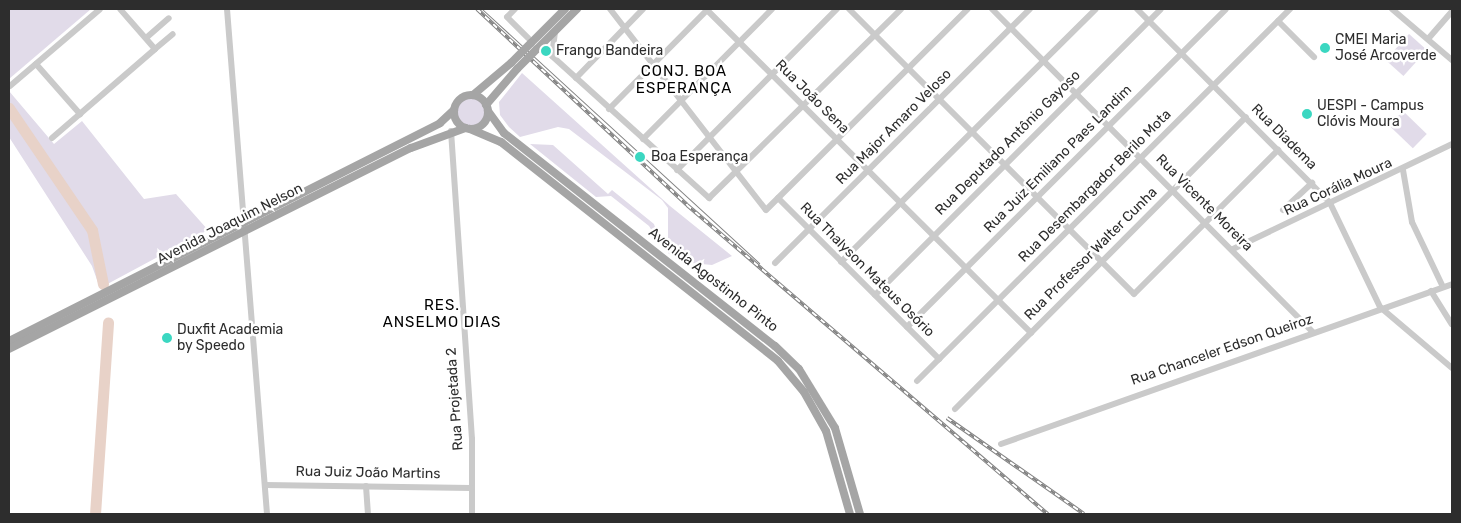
<!DOCTYPE html>
<meta charset="utf-8">
<style>
body{margin:0}
#map{position:relative;width:1461px;height:523px;overflow:hidden;background:#fff;font-family:Rubik,sans-serif}
div>[style]{position:absolute}
.green>*{inset:0;background:#e1dbe9;transform-origin:0 0}
.round{border-radius:50%}
.river>*{height:11px;margin:-5.5px;padding:0 5.5px;transform-origin:5.5px;border-radius:5.5px;background:#e8d2c8}
.minor>*{height:6px;margin:-3px;padding:0 3px;transform-origin:3px;border-radius:3px;background:#cacaca}
.major>*{height:8px;margin:-4px;padding:0 4px;transform-origin:4px;border-radius:4px;background:#a5a5a5}
.major>.ring{margin:-4px;padding:0;box-sizing:content-box;background:none;border:8px solid #a5a5a5;border-radius:50%}
.tram>*{height:1px;margin:-0.5px;padding:0 0.5px;transform-origin:0.5px;border-radius:0.5px;background:#828282}
.rail>*{height:4px;margin-top:-2px;transform-origin:0;background:repeating-linear-gradient(90deg,#fff 0 5.5px,#828282 0 11px);box-sizing:border-box;border-block:1px solid #828282}
.major-bridge>*{height:8px;margin:-4px;padding:0 4px;transform-origin:4px;border-radius:4px;background:#a5a5a5}
.dots>*{width:14px;height:14px;translate:-50% -50%;box-sizing:border-box;border:2px solid #fff;border-radius:50%}
span{translate:-50% -50%;white-space:nowrap;text-align:center;line-height:1.15;-webkit-text-stroke:5px #fff;paint-order:stroke}
.poi-label{font-size:14px;color:#2d2d2d}
.left{translate:0 -50%;text-align:left}
.street-label{font-size:14px;color:#2d2d2d}
.neighbourhood-label{font-size:15px;color:#000;letter-spacing:1px}
.frame{position:absolute;inset:0;border:10px solid #2d2d2d;pointer-events:none}
</style>
<div id="map">
<div class="green">
<div style="clip-path:polygon(9px 9px,91px 9px,9px 79px)"></div>
<div style="left:1409px;top:34px;width:24px;height:35px;rotate:42deg"></div>
<div style="clip-path:polygon(522px 73px,670px 206px,732px 256px,712px 265px,681px 262px,668px 253px,668px 208px,662px 200px,569px 129px,558px 127px,520px 137px,509px 127px,500px 115px,499px 102px)"></div>
<div style="clip-path:polygon(9px 91px,54px 144px,82px 121px,144px 199px,176px 194px,208px 230px,100px 288px,92px 266px,9px 137px)"></div>
<div class="round" style="left:456px;top:96px;width:30px;height:30px"></div>
<div style="left:1403px;top:111px;width:33px;height:20px;rotate:44deg"></div>
<div style="clip-path:polygon(530px 144px,553px 145px,608px 194px,612px 190px,654px 224px,661px 246px,649px 226px,611px 196px,596px 197px)"></div>
</div>
<div class="river">
<div style="left:9px;top:108px;width:148px;rotate:55.8deg"></div>
<div style="left:92px;top:230px;width:55px;rotate:78.5deg"></div>
<div style="left:95px;top:514px;width:192px;rotate:-86.1deg"></div>
</div>
<div class="minor">
<div style="left:227px;top:9px;width:507px;rotate:85.47deg"></div>
<div style="left:515px;top:9px;width:11px;rotate:135deg"></div>
<div style="left:507px;top:17px;width:30px;rotate:45deg"></div>
<div style="left:610px;top:9px;width:254px;rotate:52.2deg"></div>
<div style="left:766px;top:210px;width:285px;rotate:-44.9deg"></div>
<div style="left:706px;top:9px;width:459px;rotate:44.9deg"></div>
<div style="left:849px;top:9px;width:403px;rotate:45deg"></div>
<div style="left:1134px;top:294px;width:204px;rotate:-45deg"></div>
<div style="left:992px;top:9px;width:455px;rotate:45.2deg"></div>
<div style="left:1137px;top:9px;width:274px;rotate:45.1deg"></div>
<div style="left:1330px;top:203px;width:115px;rotate:64.3deg"></div>
<div style="left:1380px;top:307px;width:94px;rotate:40.3deg"></div>
<div style="left:1392px;top:9px;width:79px;rotate:40.4deg"></div>
<div style="left:1278px;top:21px;width:51px;rotate:45deg"></div>
<div style="left:555px;top:32px;width:24px;rotate:97deg"></div>
<div style="left:552px;top:56px;width:212px;rotate:42.1deg"></div>
<div style="left:709px;top:198px;width:269px;rotate:-44.5deg"></div>
<div style="left:146px;top:38px;width:30px;rotate:-41deg"></div>
<div style="left:1428px;top:39px;width:37px;rotate:-49deg"></div>
<div style="left:155px;top:49px;width:23px;rotate:-40deg"></div>
<div style="left:36px;top:64px;width:67px;rotate:48.7deg"></div>
<div style="left:576px;top:78px;width:96px;rotate:-45.8deg"></div>
<div style="left:10px;top:86px;width:118px;rotate:-40.5deg"></div>
<div style="left:609px;top:109px;width:141px;rotate:-45.3deg"></div>
<div style="left:451px;top:131px;width:309px;rotate:86.1deg"></div>
<div style="left:472px;top:439px;width:75px;rotate:90deg"></div>
<div style="left:52px;top:138px;width:136px;rotate:-40.8deg"></div>
<div style="left:155px;top:49px;width:53px;rotate:-131.2deg"></div>
<div style="left:643px;top:139px;width:183px;rotate:-45.2deg"></div>
<div style="left:677px;top:170px;width:227px;rotate:-45.2deg"></div>
<div style="left:1403px;top:170px;width:53px;rotate:80.2deg"></div>
<div style="left:1412px;top:222px;width:72px;rotate:64.5deg"></div>
<div style="left:778px;top:198px;width:228px;rotate:45deg"></div>
<div style="left:1283px;top:210px;width:40px;rotate:-43deg"></div>
<div style="left:1233px;top:249px;width:243px;rotate:-25.6deg"></div>
<div style="left:841px;top:262px;width:359px;rotate:-44.8deg"></div>
<div style="left:775px;top:263px;width:360px;rotate:-44.9deg"></div>
<div style="left:1431px;top:291px;width:39px;rotate:58deg"></div>
<div style="left:875px;top:295px;width:404px;rotate:-45deg"></div>
<div style="left:907px;top:327px;width:450px;rotate:-44.9deg"></div>
<div style="left:917px;top:381px;width:527px;rotate:-44.92deg"></div>
<div style="left:955px;top:409px;width:412px;rotate:-45.1deg"></div>
<div style="left:1001px;top:444px;width:479px;rotate:-19.5deg"></div>
<div style="left:265px;top:485px;width:206px;rotate:0.8deg"></div>
<div style="left:366px;top:486px;width:28px;rotate:86deg"></div>
</div>
<div class="major">
<div style="left:531px;top:43px;width:48px;rotate:-45deg"></div>
<div style="left:537px;top:49px;width:57px;rotate:-45deg"></div>
<div class="ring" style="left:454px;top:95px;width:26px;height:26px"></div>
<div style="left:473px;top:95px;width:50px;rotate:-40.1deg"></div>
<div style="left:486px;top:105px;width:48px;rotate:-49.3deg"></div>
<div style="left:488px;top:111px;width:27px;rotate:54deg"></div>
<div style="left:504px;top:133px;width:345px;rotate:38.2deg"></div>
<div style="left:775px;top:346px;width:33px;rotate:44deg"></div>
<div style="left:799px;top:369px;width:69px;rotate:58.6deg"></div>
<div style="left:835px;top:428px;width:90px;rotate:73.8deg"></div>
<div style="left:470px;top:129px;width:34px;rotate:23deg"></div>
<div style="left:501px;top:142px;width:353px;rotate:38.3deg"></div>
<div style="left:778px;top:361px;width:40px;rotate:50deg"></div>
<div style="left:804px;top:392px;width:45px;rotate:60.6deg"></div>
<div style="left:826px;top:431px;width:86px;rotate:73.9deg"></div>
<div style="left:9px;top:341px;width:483px;rotate:-26.8deg"></div>
<div style="left:440px;top:123px;width:19px;rotate:-43deg"></div>
<div style="left:9px;top:349px;width:449px;rotate:-26.6deg"></div>
<div style="left:411px;top:148px;width:58px;rotate:-20.3deg"></div>
</div>
<div class="tram">
<div style="left:482px;top:9px;width:376px;rotate:42.5deg"></div>
</div>
<div class="rail">
<div style="left:477px;top:9px;width:287px;rotate:43deg"></div>
<div style="left:687px;top:205px;width:475px;rotate:40.6deg"></div>
<div style="left:947px;top:418px;width:167px;rotate:35deg"></div>
</div>
<div class="major-bridge">
<div style="left:511px;top:63px;width:28px;rotate:-45deg"></div>
<div style="left:517px;top:69px;width:28px;rotate:-45deg"></div>
</div>
<div class="dots">
<div style="left:1325px;top:48px;background:#3bd7c1"></div>
<div style="left:546px;top:51px;background:#3bd7c1"></div>
<div style="left:1307px;top:114px;background:#3bd7c1"></div>
<div style="left:640px;top:157px;background:#3bd7c1"></div>
<div style="left:167px;top:338px;background:#3bd7c1"></div>
</div>
<div class="poi-label">
<span class="left" style="left:1335px;top:48px">CMEI Maria<br>José Arcoverde</span>
<span class="left" style="left:556px;top:51px">Frango Bandeira</span>
<span class="left" style="left:1317px;top:114px">UESPI - Campus<br>Clóvis Moura</span>
<span class="left" style="left:651px;top:157px">Boa Esperança</span>
<span class="left" style="left:177px;top:338px">Duxfit Academia<br>by Speedo</span>
</div>
<div class="street-label">
<span style="left:812px;top:97px;rotate:45deg">Rua João Sena</span>
<span style="left:894px;top:127px;rotate:-45deg">Rua Major Amaro Veloso</span>
<span style="left:1284px;top:137px;rotate:45deg">Rua Diadema</span>
<span style="left:1008px;top:143px;rotate:-45deg">Rua Deputado Antônio Gayoso</span>
<span style="left:1058px;top:159px;rotate:-45deg">Rua Juiz Emiliano Paes Landim</span>
<span style="left:1095px;top:186px;rotate:-45deg">Rua Desembargador Berilo Mota</span>
<span style="left:1338px;top:187px;rotate:-25deg">Rua Corália Moura</span>
<span style="left:1204px;top:203px;rotate:45deg">Rua Vicente Moreira</span>
<span style="left:230px;top:224px;rotate:-27deg">Avenida Joaquim Nelson</span>
<span style="left:1091px;top:254px;rotate:-45deg">Rua Professor Walter Cunha</span>
<span style="left:867px;top:270px;rotate:45deg">Rua Thalyson Mateus Osório</span>
<span style="left:713px;top:280px;rotate:38deg">Avenida Agostinho Pinto</span>
<span style="left:1222px;top:350px;rotate:-19deg">Rua Chanceler Edson Queiroz</span>
<span style="left:455px;top:399px;rotate:-94deg">Rua Projetada 2</span>
<span style="left:368px;top:473px;rotate:1deg">Rua Juiz João Martins</span>
</div>
<div class="neighbourhood-label">
<span style="left:684px;top:80px">CONJ. BOA<br>ESPERANÇA</span>
<span style="left:442px;top:314px">RES.<br>ANSELMO DIAS</span>
</div>
<div class="frame"></div>
</div>
